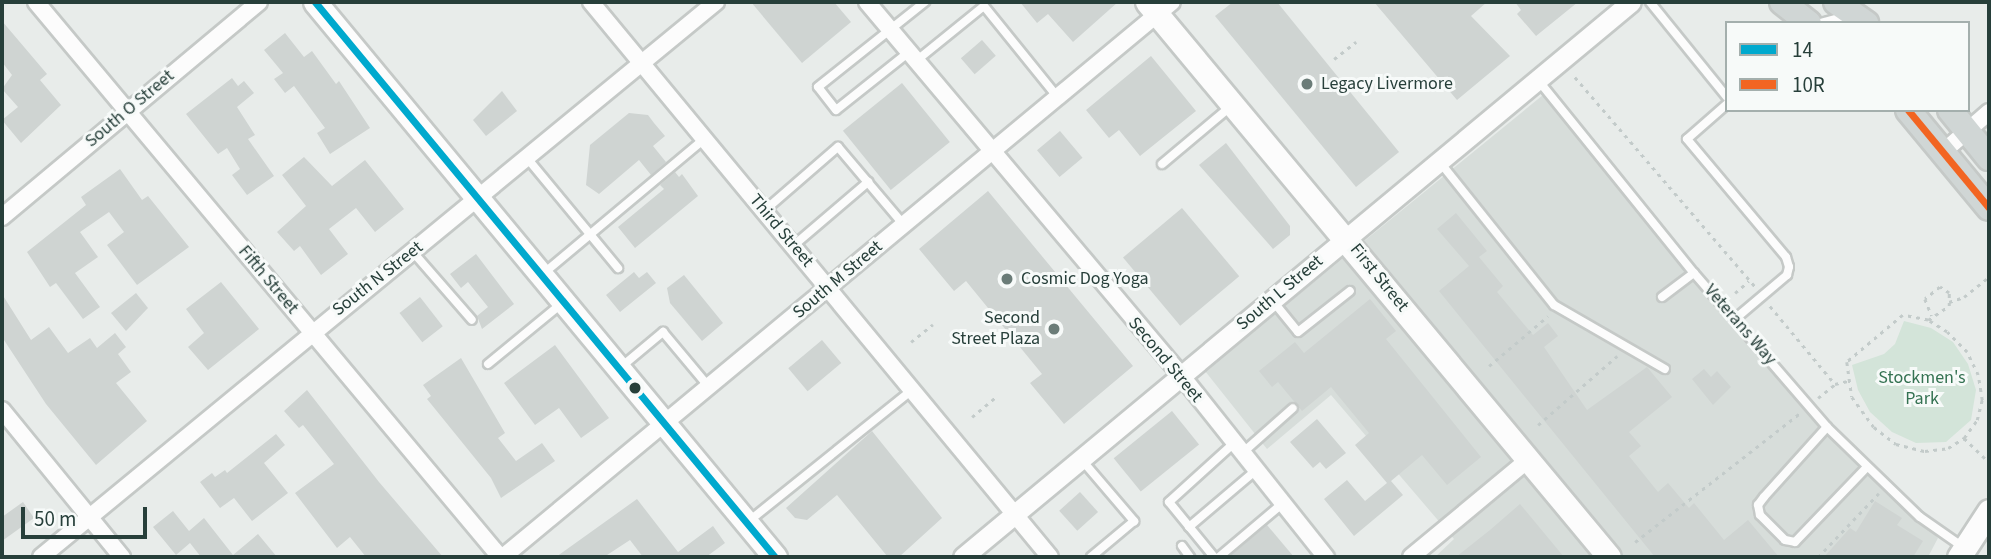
<!DOCTYPE html>
<style>
body{margin:0}
#map{position:relative;width:1991px;height:559px;overflow:hidden;background:#e8ecea;font-family:"Source Sans 3",sans-serif}
div>[style]{position:absolute}
.built>*{inset:0;background:#d7ddda}
.green>*{inset:0;background:#d3e4d9}
.building>*{inset:0;background:#cfd4d2;transform-origin:0 0}
.path>*{height:2.5px;margin-top:-1.25px;transform-origin:0;background:repeating-linear-gradient(90deg,#c3cbca 0 3.5px,transparent 0 8.5px)}
.roads{filter:drop-shadow(2px 0 #c5c9c7) drop-shadow(-2px 0 #c5c9c7) drop-shadow(0 2px #c5c9c7) drop-shadow(0 -2px #c5c9c7)}
.service>*{height:8px;margin:-4px;padding:0 4px;transform-origin:4px;border-radius:4px;background:#fcfcfc}
.minor>*{height:16px;margin:-8px;padding:0 8px;transform-origin:8px;border-radius:8px;background:#fcfcfc}
.tertiary>*{height:19px;margin:-9.5px;padding:0 9.5px;transform-origin:9.5px;border-radius:9.5px;background:#fcfcfc}
.secondary>*{height:23px;margin:-11.5px;padding:0 11.5px;transform-origin:11.5px;border-radius:11.5px;background:#fcfcfc}
.primary>*{height:24px;margin:-12px;padding:0 12px;transform-origin:12px;border-radius:12px;background:#d0d6d5}
.bus-1>*{height:7px;margin:-3.5px;padding:0 3.5px;transform-origin:3.5px;border-radius:3.5px;background:#00a9ce}
.bus-2>*{height:7px;margin:-3.5px;padding:0 3.5px;transform-origin:3.5px;border-radius:3.5px;background:#f26522}
.dots>*{width:19px;height:19px;translate:-50% -50%;box-sizing:border-box;border:4px solid #f7faf9;border-radius:50%}
span{translate:-50% -50%;white-space:nowrap;text-align:center;line-height:1.15;-webkit-text-stroke:6px #f7faf9;paint-order:stroke}
.poi-label{font-size:18px;color:#273f3a}
.left{translate:0 -50%;text-align:left}
.right{translate:-100% -50%;text-align:right}
.street-label{font-size:18px;color:#273f3a}
.park-label{font-size:18px;color:#347252}
.frame{position:absolute;inset:0;border:4px solid #273f3a;pointer-events:none}
.legend{position:absolute;left:1725px;top:21px;width:245px;height:91px;box-sizing:border-box;background:#f7faf9;border:2px solid #a4afad;margin:0;padding:9px 12px;list-style:none;font-size:21px;color:#273f3a}
.legend li{display:flex;align-items:center;gap:14px;height:35px}
.legend b{width:35px;border:2px solid #a4afad}
.scale{position:absolute;left:21px;top:507px;width:126px;height:32px;box-sizing:border-box;border:4px solid #273f3a;border-top:0;padding-left:9px;font-size:21px;line-height:24px;white-space:nowrap;color:#273f3a;-webkit-text-stroke:5px #f7faf9;paint-order:stroke}
</style>
<div id="map">
<div class="built">
<div style="clip-path:polygon(1543px 95px,1805px 409px,1938px 538px,1928px 557px,1435px 557px,1454px 539px,1331px 395px,1267px 449px,1205px 371px)"></div>
</div>
<div class="green">
<div style="clip-path:polygon(1904px 321px,1931px 328px,1953px 342px,1968px 364px,1976px 390px,1971px 420px,1946px 442px,1916px 443px,1892px 432px,1870px 412px,1858px 390px,1852px 365px,1884px 354px,1895px 344px)"></div>
</div>
<div class="building">
<div style="clip-path:polygon(751px 2px,834px 2px,851px 22px,802px 63px)"></div>
<div style="clip-path:polygon(1020px 2px,1118px 2px,1073px 42px,1048px 14px,1037px 23px)"></div>
<div style="clip-path:polygon(1233px 2px,1277px 2px,1399px 152px,1356px 187px,1215px 16px)"></div>
<div style="clip-path:polygon(1374px 2px,1487px 2px,1471px 16px,1510px 56px,1457px 100px)"></div>
<div style="clip-path:polygon(1515px 2px,1578px 2px,1536px 36px,1517px 14px,1521px 10px)"></div>
<div style="clip-path:polygon(2px 21px,47px 74px,40px 80px,61px 105px,21px 143px,2px 120px,18px 107px,2px 89px,12px 75px,2px 62px)"></div>
<div style="clip-path:polygon(285px 33px,304px 57px,312px 51px,336px 84px,339px 81px,370px 128px,330px 154px,317px 133px,325px 128px,294px 86px,285px 93px,274px 79px,283px 73px,264px 50px)"></div>
<div style="left:982px;top:40px;width:21px;height:28px;rotate:49deg"></div>
<div style="clip-path:polygon(1151px 56px,1196px 111px,1140px 156px,1119px 130px,1109px 138px,1086px 110px)"></div>
<div style="clip-path:polygon(232px 78px,238px 86px,244px 81px,254px 93px,237px 107px,255px 135px,248px 139px,274px 176px,247px 195px,232px 175px,240px 169px,227px 148px,218px 154px,186px 114px)"></div>
<div style="left:902px;top:83px;width:76px;height:76px;rotate:51deg"></div>
<div style="clip-path:polygon(502px 91px,517px 111px,486px 136px,473px 120px)"></div>
<div style="clip-path:polygon(629px 113px,648px 115px,654px 123px,665px 136px,653px 146px,666px 162px,651px 175px,639px 160px,599px 194px,586px 185px,590px 145px)"></div>
<div style="left:1060px;top:131px;width:35px;height:30px;rotate:50deg"></div>
<div style="clip-path:polygon(1226px 143px,1290px 226px,1290px 235px,1273px 249px,1199px 165px)"></div>
<div style="clip-path:polygon(304px 157px,332px 186px,365px 160px,404px 209px,375px 232px,356px 208px,329px 229px,348px 254px,321px 275px,300px 246px,294px 251px,277px 232px,306px 206px,282px 175px)"></div>
<div style="clip-path:polygon(120px 169px,142px 200px,148px 196px,189px 247px,137px 285px,107px 245px,124px 232px,109px 212px,80px 232px,98px 257px,75px 273px,100px 307px,83px 319px,56px 283px,50px 287px,27px 252px,86px 205px,81px 197px)"></div>
<div style="clip-path:polygon(675px 172px,679px 177px,682px 174px,698px 196px,635px 248px,618px 227px,664px 189px,660px 185px)"></div>
<div style="clip-path:polygon(988px 191px,1133px 366px,1064px 424px,1030px 383px,1042px 374px,966px 281px,954px 291px,919px 249px)"></div>
<div style="left:1182px;top:208px;width:89px;height:77px;rotate:50deg"></div>
<div style="clip-path:polygon(1456px 213px,1487px 251px,1479px 257px,1503px 286px,1497px 292px,1533px 335px,1548px 323px,1558px 336px,1544px 347px,1587px 410px,1647px 367px,1672px 397px,1629px 432px,1641px 446px,1629px 456px,1658px 492px,1668px 483px,1689px 508px,1694px 503px,1724px 540px,1748px 520px,1779px 557px,1655px 557px,1439px 291px,1469px 266px,1437px 229px)"></div>
<div style="clip-path:polygon(476px 254px,514px 304px,482px 329px,477px 316px,488px 307px,468px 282px,461px 288px,450px 274px)"></div>
<div style="clip-path:polygon(634px 272px,639px 278px,647px 272px,656px 283px,620px 312px,606px 295px)"></div>
<div style="clip-path:polygon(684px 275px,723px 323px,702px 341px,670px 303px,667px 288px)"></div>
<div style="clip-path:polygon(221px 282px,259px 329px,208px 370px,188px 347px,204px 333px,186px 309px)"></div>
<div style="clip-path:polygon(136px 293px,148px 308px,126px 331px,111px 313px)"></div>
<div style="clip-path:polygon(2px 294px,31px 340px,49px 327px,68px 353px,90px 338px,97px 348px,115px 333px,126px 347px,118px 354px,131px 372px,116px 383px,147px 421px,96px 465px,46px 404px,2px 337px)"></div>
<div style="left:420px;top:297px;width:37px;height:26px;rotate:52deg"></div>
<div style="clip-path:polygon(1370px 299px,1396px 331px,1386px 339px,1481px 457px,1447px 485px,1422px 455px,1391px 481px,1403px 495px,1354px 536px,1324px 499px,1347px 480px,1365px 501px,1387px 483px,1355px 445px,1369px 433px,1331px 387px,1302px 411px,1278px 382px,1272px 387px,1259px 371px,1295px 342px,1304px 353px)"></div>
<div style="left:822px;top:340px;width:30px;height:44px;rotate:50deg"></div>
<div style="clip-path:polygon(555px 345px,609px 418px,581px 438px,559px 408px,535px 425px,504px 383px)"></div>
<div style="clip-path:polygon(461px 358px,505px 433px,498px 438px,516px 461px,542px 443px,555px 461px,501px 498px,491px 478px,427px 399px,431px 396px,423px 385px)"></div>
<div style="clip-path:polygon(1704px 369px,1711px 377px,1717px 371px,1731px 387px,1713px 405px,1692px 379px)"></div>
<div style="clip-path:polygon(307px 390px,379px 482px,443px 557px,366px 557px,350px 537px,337px 548px,295px 493px,334px 464px,303px 425px,299px 428px,284px 411px)"></div>
<div style="left:1172px;top:411px;width:43px;height:75px;rotate:51deg"></div>
<div style="clip-path:polygon(1317px 419px,1346px 453px,1326px 469px,1320px 462px,1313px 468px,1290px 442px)"></div>
<div style="clip-path:polygon(872px 431px,942px 518px,899px 557px,887px 556px,837px 495px,807px 520px,795px 518px,786px 508px)"></div>
<div style="clip-path:polygon(276px 434px,285px 445px,264px 463px,288px 493px,252px 521px,234px 498px,220px 508px,200px 482px,212px 473px,215px 477px,225px 470px,227px 473px)"></div>
<div style="left:1080px;top:492px;width:27px;height:28px;rotate:48deg"></div>
<div style="clip-path:polygon(637px 499px,678px 552px,713px 526px,725px 543px,706px 557px,643px 557px,630px 540px,604px 557px,556px 557px)"></div>
<div style="clip-path:polygon(1875px 501px,1902px 518px,1897px 525px,1923px 541px,1913px 557px,1824px 557px,1850px 528px,1856px 532px)"></div>
<div style="clip-path:polygon(23px 502px,34px 518px,2px 541px,2px 517px)"></div>
<div style="clip-path:polygon(1520px 504px,1564px 557px,1456px 557px,1490px 530px)"></div>
<div style="clip-path:polygon(173px 511px,189px 531px,204px 518px,233px 555px,258px 534px,277px 557px,201px 557px,190px 543px,176px 555px,153px 527px)"></div>
<div style="clip-path:polygon(1267px 525px,1294px 557px,1229px 557px)"></div>
</div>
<div class="path">
<div style="left:1334px;top:59px;width:28px;rotate:-38deg"></div>
<div style="left:1575px;top:77px;width:276px;rotate:49.3deg"></div>
<div style="left:1735px;top:293px;width:18px;rotate:-41deg"></div>
<div style="left:1949px;top:302px;width:16px;rotate:-18deg"></div>
<div style="left:1964px;top:297px;width:32px;rotate:-39deg"></div>
<div style="left:1770px;top:306px;width:102px;rotate:50.2deg"></div>
<div style="left:1928px;top:320px;width:25px;rotate:-34deg"></div>
<div style="left:1949px;top:306px;width:13px;rotate:-90deg"></div>
<div style="left:1949px;top:293px;width:11px;rotate:-146deg"></div>
<div style="left:1940px;top:287px;width:19px;rotate:141deg"></div>
<div style="left:1925px;top:299px;width:18px;rotate:68deg"></div>
<div style="left:911px;top:342px;width:28px;rotate:-39deg"></div>
<div style="left:1489px;top:366px;width:77px;rotate:-40.3deg"></div>
<div style="left:1818px;top:398px;width:22px;rotate:-39deg"></div>
<div style="left:1835px;top:384px;width:13px;rotate:-13deg"></div>
<div style="left:972px;top:417px;width:30px;rotate:-40deg"></div>
<div style="left:1538px;top:425px;width:105px;rotate:-41.1deg"></div>
<div style="left:1964px;top:438px;width:22px;rotate:-54deg"></div>
<div style="left:1977px;top:420px;width:21px;rotate:-76deg"></div>
<div style="left:1982px;top:400px;width:25px;rotate:-99deg"></div>
<div style="left:1978px;top:375px;width:25px;rotate:-116deg"></div>
<div style="left:1967px;top:352px;width:28px;rotate:-135deg"></div>
<div style="left:1947px;top:332px;width:22px;rotate:-148deg"></div>
<div style="left:1928px;top:320px;width:25px;rotate:-169deg"></div>
<div style="left:1903px;top:315px;width:73px;rotate:140deg"></div>
<div style="left:1847px;top:362px;width:35px;rotate:82deg"></div>
<div style="left:1852px;top:397px;width:37px;rotate:54deg"></div>
<div style="left:1874px;top:427px;width:28px;rotate:38deg"></div>
<div style="left:1896px;top:444px;width:30px;rotate:14deg"></div>
<div style="left:1925px;top:451px;width:23px;rotate:-7deg"></div>
<div style="left:1948px;top:448px;width:19px;rotate:-32deg"></div>
<div style="left:1964px;top:438px;width:35px;rotate:44deg"></div>
<div style="left:1635px;top:542px;width:209px;rotate:-38deg"></div>
<div style="left:1818px;top:557px;width:88px;rotate:-46.4deg"></div>
</div>
<div class="roads">
<div class="service">
<div style="left:1650px;top:2px;width:122px;rotate:51deg"></div>
<div style="left:1820px;top:23px;width:27px;rotate:-15deg"></div>
<div style="left:909px;top:52px;width:93px;rotate:141.5deg"></div>
<div style="left:836px;top:110px;width:29px;rotate:-128deg"></div>
<div style="left:818px;top:87px;width:137px;rotate:-38.5deg"></div>
<div style="left:916px;top:61px;width:87px;rotate:-39deg"></div>
<div style="left:984px;top:6px;width:119px;rotate:51.1deg"></div>
<div style="left:1538px;top:80px;width:248px;rotate:51.1deg"></div>
<div style="left:1694px;top:273px;width:203px;rotate:49.2deg"></div>
<div style="left:1827px;top:427px;width:129px;rotate:44.1deg"></div>
<div style="left:1920px;top:517px;width:52px;rotate:34.9deg"></div>
<div style="left:1727px;top:104px;width:53px;rotate:138.8deg"></div>
<div style="left:1687px;top:139px;width:154px;rotate:50deg"></div>
<div style="left:1786px;top:257px;width:10px;rotate:73deg"></div>
<div style="left:1789px;top:267px;width:8px;rotate:104deg"></div>
<div style="left:1787px;top:275px;width:68px;rotate:139.8deg"></div>
<div style="left:527px;top:158px;width:143px;rotate:50.4deg"></div>
<div style="left:1439px;top:161px;width:184px;rotate:51.4deg"></div>
<div style="left:1554px;top:305px;width:128px;rotate:30deg"></div>
<div style="left:1162px;top:164px;width:90px;rotate:-40deg"></div>
<div style="left:764px;top:211px;width:98px;rotate:-40.9deg"></div>
<div style="left:838px;top:147px;width:102px;rotate:49.8deg"></div>
<div style="left:793px;top:246px;width:99px;rotate:-40.5deg"></div>
<div style="left:412px;top:251px;width:91px;rotate:49deg"></div>
<div style="left:544px;top:273px;width:209px;rotate:-39.9deg"></div>
<div style="left:1662px;top:297px;width:40px;rotate:-37deg"></div>
<div style="left:1272px;top:300px;width:41px;rotate:50.9deg"></div>
<div style="left:1298px;top:332px;width:66px;rotate:-38.3deg"></div>
<div style="left:488px;top:364px;width:94px;rotate:-39.4deg"></div>
<div style="left:621px;top:367px;width:55px;rotate:-39.8deg"></div>
<div style="left:663px;top:332px;width:72px;rotate:50.1deg"></div>
<div style="left:1827px;top:427px;width:94px;rotate:132deg"></div>
<div style="left:1764px;top:497px;width:10px;rotate:127deg"></div>
<div style="left:1758px;top:505px;width:10px;rotate:79deg"></div>
<div style="left:1760px;top:515px;width:35px;rotate:45deg"></div>
<div style="left:1785px;top:540px;width:10px;rotate:11deg"></div>
<div style="left:1795px;top:542px;width:104px;rotate:-46.2deg"></div>
<div style="left:1241px;top:454px;width:69px;rotate:-41.5deg"></div>
<div style="left:1081px;top:459px;width:82px;rotate:49.5deg"></div>
<div style="left:1134px;top:521px;width:56px;rotate:140.1deg"></div>
<div style="left:749px;top:521px;width:209px;rotate:-38.8deg"></div>
<div style="left:1189px;top:527px;width:87px;rotate:-40.3deg"></div>
<div style="left:1182px;top:546px;width:14px;rotate:54deg"></div>
<div style="left:1214px;top:557px;width:71px;rotate:-129.3deg"></div>
<div style="left:1169px;top:502px;width:86px;rotate:-42.2deg"></div>
<div style="left:1219px;top:557px;width:82px;rotate:-40.1deg"></div>
</div>
<div class="minor">
<div style="left:36px;top:2px;width:723px;rotate:50.1deg"></div>
<div style="left:591px;top:2px;width:720px;rotate:50.41deg"></div>
<div style="left:867px;top:2px;width:488px;rotate:49.9deg"></div>
<div style="left:1181px;top:375px;width:233px;rotate:51.5deg"></div>
<div style="left:1943px;top:152px;width:61px;rotate:-41deg"></div>
<div style="left:2px;top:217px;width:335px;rotate:-39.9deg"></div>
<div style="left:2px;top:410px;width:190px;rotate:50.8deg"></div>
<div style="left:41px;top:557px;width:874px;rotate:-39.43deg"></div>
<div style="left:503px;top:557px;width:869px;rotate:-39.68deg"></div>
<div style="left:1411px;top:557px;width:152px;rotate:-39.7deg"></div>
</div>
<div class="tertiary">
<div style="left:963px;top:557px;width:868px;rotate:-39.72deg"></div>
</div>
<div class="secondary">
<div style="left:315px;top:2px;width:721px;rotate:50.35deg"></div>
<div style="left:1147px;top:2px;width:722px;rotate:50.22deg"></div>
<div style="left:1959px;top:557px;width:55px;rotate:-56.9deg"></div>
</div>
<div class="primary">
<div style="left:1782px;top:2px;width:34px;rotate:38deg"></div>
<div style="left:1836px;top:2px;width:37px;rotate:35deg"></div>
<div style="left:1908px;top:110px;width:127px;rotate:50.4deg"></div>
<div style="left:1950px;top:110px;width:62px;rotate:50.9deg"></div>
</div>
</div>
<div class="bus-1">
<div style="left:315px;top:2px;width:721px;rotate:50.35deg"></div>
</div>
<div class="bus-2">
<div style="left:1908px;top:110px;width:127px;rotate:50.4deg"></div>
</div>
<div class="dots">
<div style="left:1307px;top:84px;background:#6b7c78"></div>
<div style="left:1007px;top:279px;background:#6b7c78"></div>
<div style="left:1054px;top:329px;background:#6b7c78"></div>
<div style="left:635px;top:388px;background:#273f3a"></div>
</div>
<div class="poi-label">
<span class="left" style="left:1321px;top:84px">Legacy Livermore</span>
<span class="left" style="left:1021px;top:279px">Cosmic Dog Yoga</span>
<span class="right" style="left:1040px;top:329px">Second<br>Street Plaza</span>
</div>
<div class="street-label">
<span style="left:130px;top:109px;rotate:-40deg">South O Street</span>
<span style="left:781px;top:231px;rotate:50deg">Third Street</span>
<span style="left:1379px;top:278px;rotate:51deg">First Street</span>
<span style="left:378px;top:279px;rotate:-38deg">South N Street</span>
<span style="left:268px;top:280px;rotate:50deg">Fifth Street</span>
<span style="left:838px;top:280px;rotate:-40deg">South M Street</span>
<span style="left:1280px;top:293px;rotate:-40deg">South L Street</span>
<span style="left:1740px;top:325px;rotate:49deg">Veterans Way</span>
<span style="left:1165px;top:360px;rotate:50deg">Second Street</span>
</div>
<div class="park-label">
<span style="left:1922px;top:389px">Stockmen's<br>Park</span>
</div>
<div class="frame"></div>
<ul class="legend">
<li><b style="height:9px;background:#00a9ce"></b>14</li>
<li><b style="height:9px;background:#f26522"></b>10R</li>
</ul>
<div class="scale">50 m</div>
</div>
